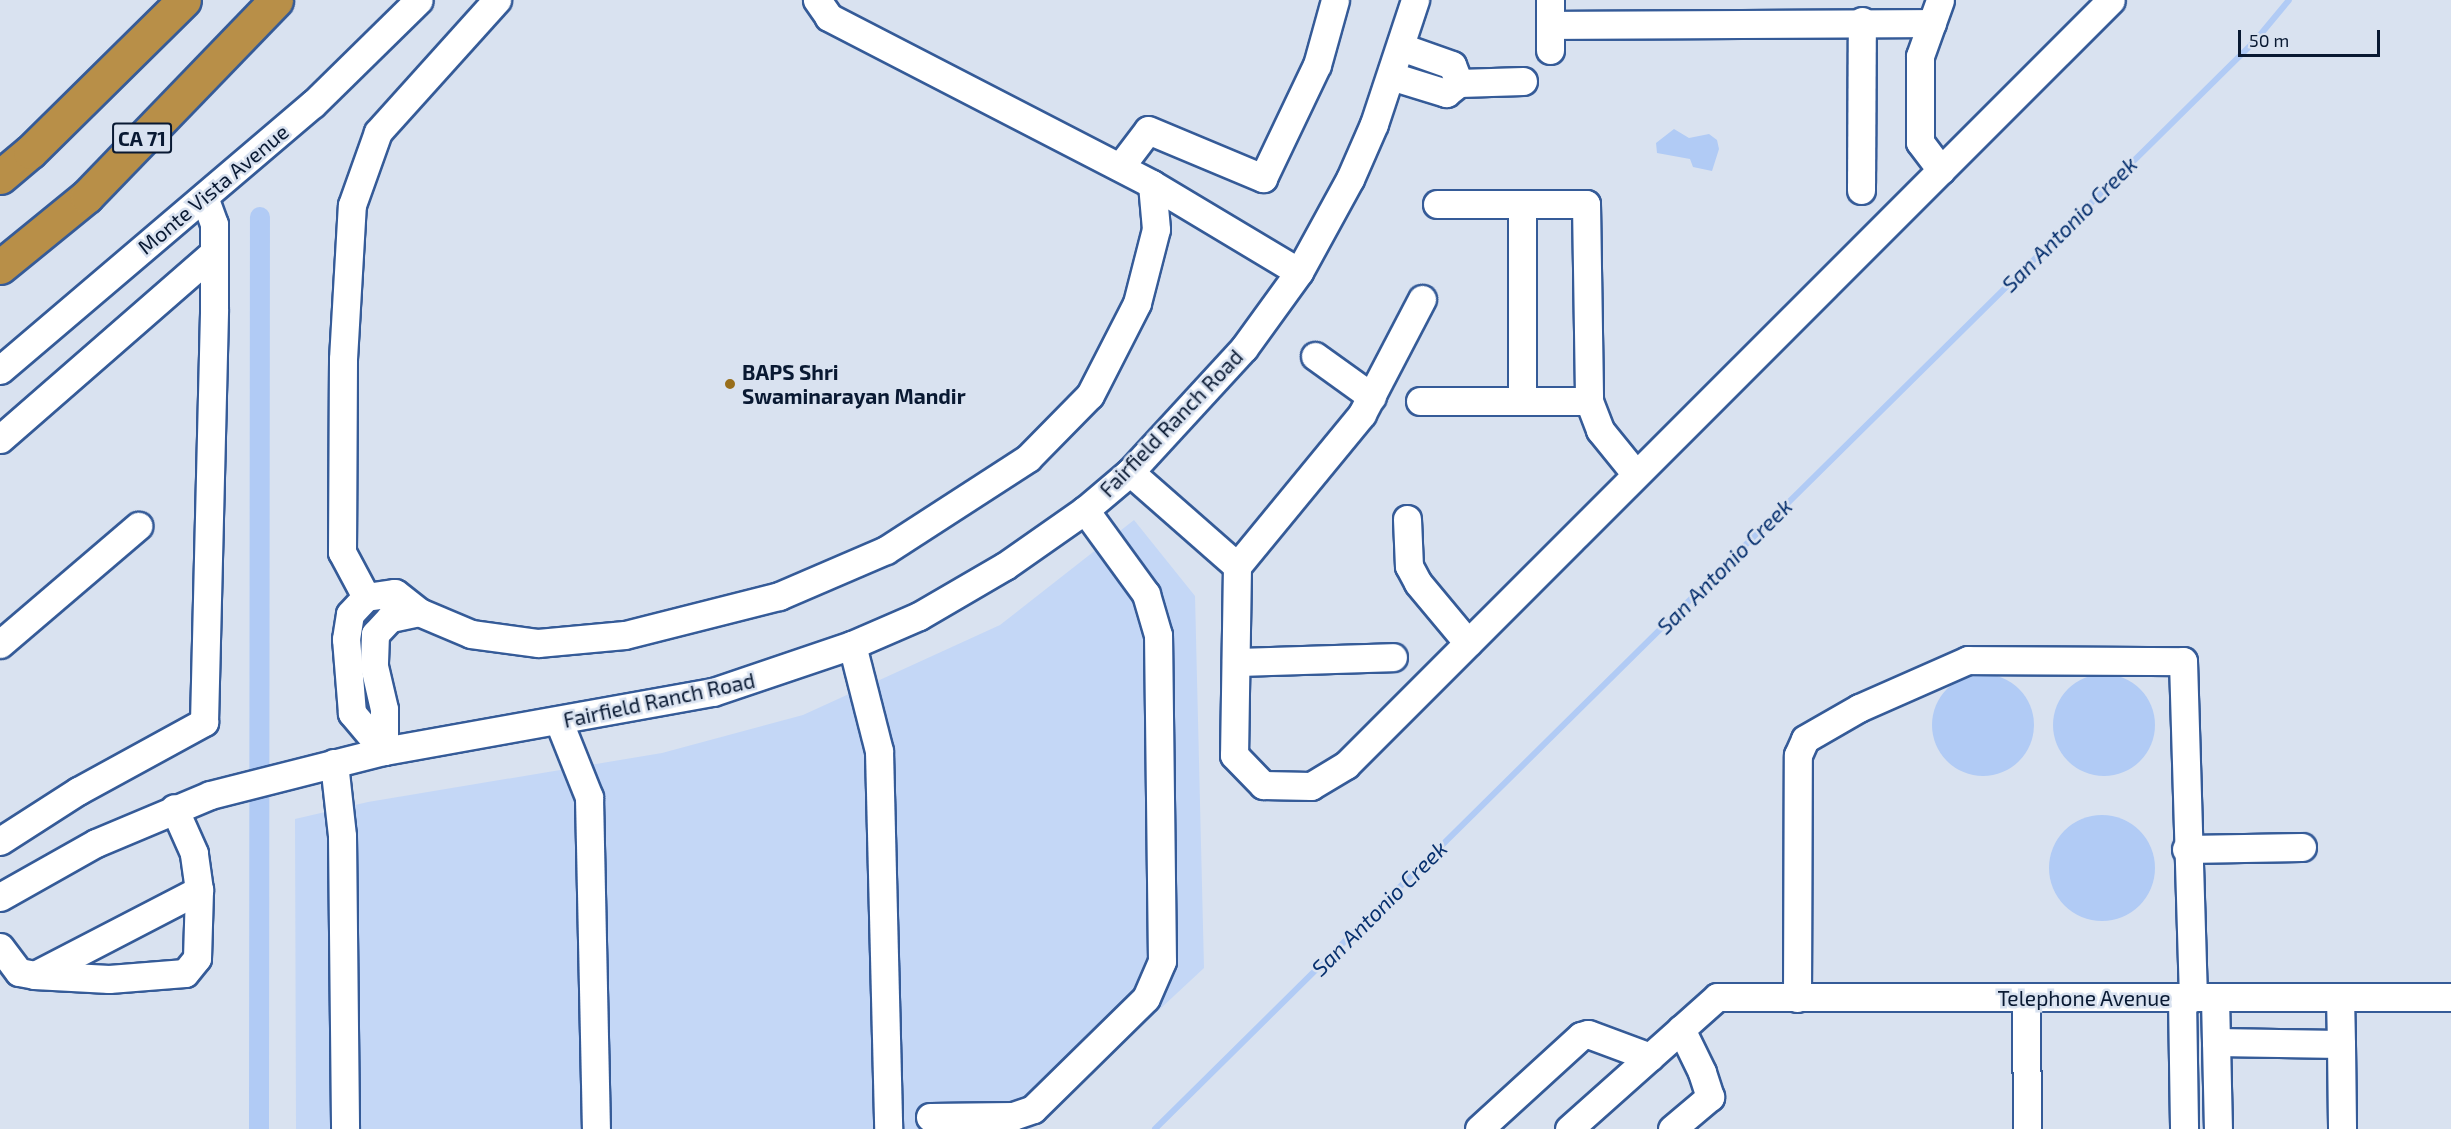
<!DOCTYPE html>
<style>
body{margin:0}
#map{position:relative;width:2451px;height:1129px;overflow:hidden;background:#d9e2f0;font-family:"Exo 2",sans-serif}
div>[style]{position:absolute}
.built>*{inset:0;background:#c4d7f6}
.water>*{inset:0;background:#b1cbf5}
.round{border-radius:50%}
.stream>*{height:6px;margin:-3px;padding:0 3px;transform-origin:3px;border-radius:3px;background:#b1cbf5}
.canal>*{height:20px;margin:-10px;padding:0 10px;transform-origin:10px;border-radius:10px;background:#b1cbf5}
.roads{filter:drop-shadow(2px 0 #355b98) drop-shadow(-2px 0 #355b98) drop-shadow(0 2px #355b98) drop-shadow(0 -2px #355b98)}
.minor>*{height:27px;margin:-13.5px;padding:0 13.5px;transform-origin:13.5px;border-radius:13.5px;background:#fff}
.highway>*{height:33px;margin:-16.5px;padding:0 16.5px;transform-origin:16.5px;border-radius:16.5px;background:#b88f48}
.dots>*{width:16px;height:16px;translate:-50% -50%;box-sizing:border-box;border:3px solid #d9e2f0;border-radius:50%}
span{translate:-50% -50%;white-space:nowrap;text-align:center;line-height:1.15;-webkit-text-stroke:5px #d9e2f0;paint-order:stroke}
.shield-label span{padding:2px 4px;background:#d9e2f0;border:2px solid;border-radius:4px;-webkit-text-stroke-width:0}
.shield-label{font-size:20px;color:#091932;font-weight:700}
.street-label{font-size:21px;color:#091932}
.poi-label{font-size:21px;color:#091932;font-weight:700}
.left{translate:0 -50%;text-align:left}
.water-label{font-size:22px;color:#07306e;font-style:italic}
.scale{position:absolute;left:2238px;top:30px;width:142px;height:27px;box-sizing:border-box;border:3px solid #091932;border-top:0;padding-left:8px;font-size:18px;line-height:21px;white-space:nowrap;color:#091932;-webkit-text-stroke:4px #d9e2f0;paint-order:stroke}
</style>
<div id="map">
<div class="built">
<div style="clip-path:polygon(1134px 520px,1195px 596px,1204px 968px,1031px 1129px,296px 1129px,295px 819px,368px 802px,662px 753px,803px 715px,1000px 625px)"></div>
</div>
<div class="water">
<div style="clip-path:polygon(1674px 129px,1689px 138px,1709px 134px,1717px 140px,1719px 149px,1712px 171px,1693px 167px,1690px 159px,1657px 153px,1656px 143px)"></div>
<div class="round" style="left:2053px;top:674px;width:102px;height:102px"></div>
<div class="round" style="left:1932px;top:674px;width:102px;height:102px"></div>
<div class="round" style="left:2049px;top:815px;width:106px;height:106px"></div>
</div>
<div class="stream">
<div style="left:1155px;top:1129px;width:1547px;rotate:-44.69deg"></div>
<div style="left:2255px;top:41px;width:53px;rotate:-50.3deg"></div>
</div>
<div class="canal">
<div style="left:259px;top:1129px;width:912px;rotate:-89.94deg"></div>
</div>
<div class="roads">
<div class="minor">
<div style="left:1550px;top:25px;width:382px;rotate:-0.3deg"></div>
<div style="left:1550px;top:50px;width:50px;rotate:-90deg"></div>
<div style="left:1391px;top:76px;width:58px;rotate:17.2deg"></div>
<div style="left:1446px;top:93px;width:16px;rotate:-38deg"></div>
<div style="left:1459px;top:83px;width:19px;rotate:-111deg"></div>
<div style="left:1452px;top:65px;width:54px;rotate:-160.6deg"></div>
<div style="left:1459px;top:83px;width:64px;rotate:-1.8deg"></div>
<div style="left:1120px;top:167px;width:46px;rotate:-52.9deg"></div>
<div style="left:1148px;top:130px;width:125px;rotate:22.7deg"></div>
<div style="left:1263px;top:178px;width:125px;rotate:-64.5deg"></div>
<div style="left:1317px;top:65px;width:67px;rotate:-74.5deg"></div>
<div style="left:1941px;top:170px;width:240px;rotate:-45deg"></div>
<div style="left:1152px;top:184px;width:171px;rotate:30.9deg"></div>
<div style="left:1861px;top:190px;width:169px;rotate:-89.7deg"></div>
<div style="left:1437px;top:204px;width:149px"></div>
<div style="left:1586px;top:204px;width:197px;rotate:89.1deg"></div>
<div style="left:1589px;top:401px;width:31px;rotate:69deg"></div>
<div style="left:1600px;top:430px;width:55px;rotate:50.9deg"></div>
<div style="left:1522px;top:204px;width:196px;rotate:90deg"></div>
<div style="left:1422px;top:299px;width:130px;rotate:117.6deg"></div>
<div style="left:1362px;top:414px;width:197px;rotate:129.4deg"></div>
<div style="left:1237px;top:566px;width:189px;rotate:90.9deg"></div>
<div style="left:1234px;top:755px;width:42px;rotate:46deg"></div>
<div style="left:1263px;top:785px;width:48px;rotate:1.2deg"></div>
<div style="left:1311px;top:786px;width:41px;rotate:-31deg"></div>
<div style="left:1346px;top:765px;width:841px;rotate:-45deg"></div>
<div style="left:1941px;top:170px;width:35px;rotate:-127deg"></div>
<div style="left:1920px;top:142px;width:86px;rotate:-90deg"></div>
<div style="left:1920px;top:56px;width:59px;rotate:-70.3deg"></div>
<div style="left:1315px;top:356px;width:70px;rotate:35.7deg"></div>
<div style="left:0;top:370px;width:411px;rotate:-40.4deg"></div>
<div style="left:313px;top:104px;width:148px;rotate:-44.5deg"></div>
<div style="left:1420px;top:401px;width:169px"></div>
<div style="left:0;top:439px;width:284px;rotate:-41.1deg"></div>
<div style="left:1130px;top:472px;width:142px;rotate:41.3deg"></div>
<div style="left:1407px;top:519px;width:47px;rotate:87.6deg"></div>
<div style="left:1409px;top:566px;width:19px;rotate:62deg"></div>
<div style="left:1418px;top:583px;width:78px;rotate:50.2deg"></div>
<div style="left:395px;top:593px;width:31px;rotate:38deg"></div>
<div style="left:419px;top:612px;width:30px;rotate:168deg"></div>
<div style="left:390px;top:618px;width:22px;rotate:133deg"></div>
<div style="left:375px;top:634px;width:32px;rotate:92deg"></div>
<div style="left:374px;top:666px;width:44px;rotate:76.9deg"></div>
<div style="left:384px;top:709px;width:42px;rotate:90deg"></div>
<div style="left:384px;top:751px;width:50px;rotate:-130.1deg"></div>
<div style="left:352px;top:713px;width:74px;rotate:-94.6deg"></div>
<div style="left:346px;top:639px;width:25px;rotate:-81deg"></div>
<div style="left:350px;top:614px;width:23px;rotate:-47deg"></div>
<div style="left:366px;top:597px;width:29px;rotate:-8deg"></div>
<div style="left:366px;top:597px;width:51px;rotate:-118.1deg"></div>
<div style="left:342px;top:552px;width:193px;rotate:-89.7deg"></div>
<div style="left:343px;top:359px;width:154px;rotate:-86.7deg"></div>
<div style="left:352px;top:205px;width:77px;rotate:-70.4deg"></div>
<div style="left:378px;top:132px;width:178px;rotate:-48deg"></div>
<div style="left:419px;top:612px;width:56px;rotate:22.9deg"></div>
<div style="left:471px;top:634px;width:68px;rotate:7.7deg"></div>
<div style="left:538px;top:643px;width:87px;rotate:-5.3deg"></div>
<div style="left:625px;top:635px;width:159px;rotate:-14.2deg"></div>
<div style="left:779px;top:596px;width:116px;rotate:-23.3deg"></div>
<div style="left:886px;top:550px;width:169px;rotate:-32.9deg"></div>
<div style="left:1028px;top:458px;width:88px;rotate:-45.5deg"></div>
<div style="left:1090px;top:395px;width:103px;rotate:-62.9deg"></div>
<div style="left:1137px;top:303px;width:76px;rotate:-75.6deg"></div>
<div style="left:1156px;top:229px;width:45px;rotate:-95.1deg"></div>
<div style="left:1152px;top:184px;width:364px;rotate:-152.7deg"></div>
<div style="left:829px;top:17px;width:21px;rotate:-125deg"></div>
<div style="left:0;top:644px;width:182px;rotate:-40.5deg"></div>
<div style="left:852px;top:645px;width:109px;rotate:75.7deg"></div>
<div style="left:879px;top:751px;width:378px;rotate:88.6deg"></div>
<div style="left:1236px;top:662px;width:157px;rotate:-1.8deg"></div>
<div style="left:559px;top:722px;width:81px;rotate:68.2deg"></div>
<div style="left:589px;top:797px;width:332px;rotate:88.8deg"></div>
<div style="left:334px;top:763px;width:73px;rotate:83.7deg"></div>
<div style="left:342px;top:836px;width:293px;rotate:89.4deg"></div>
<div style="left:0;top:841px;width:93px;rotate:-32.7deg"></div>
<div style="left:78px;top:791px;width:144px;rotate:-28.7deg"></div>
<div style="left:204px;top:722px;width:413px;rotate:-88.6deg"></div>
<div style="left:214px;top:309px;width:85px;rotate:-90deg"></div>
<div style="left:214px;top:224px;width:29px;rotate:-110deg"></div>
<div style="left:2186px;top:849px;width:116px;rotate:-1deg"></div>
<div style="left:0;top:897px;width:110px;rotate:-29.4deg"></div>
<div style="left:96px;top:843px;width:124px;rotate:-22.8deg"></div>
<div style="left:210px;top:795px;width:179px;rotate:-14.2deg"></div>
<div style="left:384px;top:751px;width:334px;rotate:-10.2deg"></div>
<div style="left:713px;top:692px;width:147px;rotate:-18.7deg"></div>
<div style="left:852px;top:645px;width:73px;rotate:-23.4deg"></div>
<div style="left:919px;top:616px;width:99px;rotate:-30.2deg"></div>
<div style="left:1005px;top:566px;width:98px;rotate:-35deg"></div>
<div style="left:1085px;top:510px;width:59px;rotate:-40.2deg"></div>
<div style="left:1130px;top:472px;width:168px;rotate:-47.4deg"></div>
<div style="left:1244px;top:348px;width:94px;rotate:-54.1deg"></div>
<div style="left:1299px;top:272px;width:106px;rotate:-61.3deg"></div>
<div style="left:1350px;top:179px;width:60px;rotate:-66.4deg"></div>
<div style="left:1374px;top:124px;width:131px;rotate:-71.7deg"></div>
<div style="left:0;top:947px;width:31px;rotate:53deg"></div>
<div style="left:19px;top:972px;width:15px;rotate:11deg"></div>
<div style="left:34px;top:975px;width:75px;rotate:3.1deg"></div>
<div style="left:109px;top:979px;width:76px;rotate:-4.5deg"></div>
<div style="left:185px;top:973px;width:19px;rotate:-51deg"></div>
<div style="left:197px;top:958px;width:68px;rotate:-88.3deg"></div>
<div style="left:199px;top:890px;width:37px;rotate:-98deg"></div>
<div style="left:194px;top:853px;width:49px;rotate:-114deg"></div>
<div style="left:35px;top:975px;width:185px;rotate:-27.4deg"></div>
<div style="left:1797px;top:998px;width:243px;rotate:-89.8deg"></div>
<div style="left:1798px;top:755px;width:17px;rotate:-66deg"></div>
<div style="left:1805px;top:739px;width:62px;rotate:-29.9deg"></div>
<div style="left:1859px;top:708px;width:119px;rotate:-23.8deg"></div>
<div style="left:1968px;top:660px;width:215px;rotate:0.3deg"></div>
<div style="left:2183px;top:661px;width:337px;rotate:88.3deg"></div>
<div style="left:2026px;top:998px;width:131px;rotate:89.6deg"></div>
<div style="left:2182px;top:998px;width:131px;rotate:89.1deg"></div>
<div style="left:2215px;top:998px;width:44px;rotate:88.7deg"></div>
<div style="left:2216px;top:1042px;width:125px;rotate:0.9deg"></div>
<div style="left:2341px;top:1044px;width:47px;rotate:-91.2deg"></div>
<div style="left:2216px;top:1042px;width:87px;rotate:88.7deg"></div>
<div style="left:2341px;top:1044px;width:85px;rotate:89.3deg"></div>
<div style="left:930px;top:1117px;width:83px;rotate:-0.7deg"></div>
<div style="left:1013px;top:1116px;width:21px;rotate:-19deg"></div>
<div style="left:1033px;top:1109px;width:158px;rotate:-44.5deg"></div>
<div style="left:1146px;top:998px;width:40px;rotate:-66.6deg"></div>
<div style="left:1162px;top:961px;width:326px;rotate:-90.7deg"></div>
<div style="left:1158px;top:635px;width:43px;rotate:-106.3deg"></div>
<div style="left:1146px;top:594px;width:104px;rotate:-126deg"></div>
<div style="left:1479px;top:1129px;width:138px;rotate:-42.4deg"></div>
<div style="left:1581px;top:1036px;width:7px;rotate:-16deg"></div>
<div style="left:1588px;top:1034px;width:66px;rotate:20.4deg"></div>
<div style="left:1569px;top:1129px;width:198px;rotate:-41.7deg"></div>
<div style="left:1717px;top:997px;width:734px"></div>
<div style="left:1672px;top:1129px;width:50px;rotate:-40.1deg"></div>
<div style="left:1710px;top:1097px;width:26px;rotate:-108deg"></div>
<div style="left:1702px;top:1072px;width:48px;rotate:-116deg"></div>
</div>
<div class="highway">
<div style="left:0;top:177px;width:39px;rotate:-40deg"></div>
<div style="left:30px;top:152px;width:216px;rotate:-44.6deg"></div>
<div style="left:0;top:267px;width:112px;rotate:-39.2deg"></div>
<div style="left:87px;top:196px;width:272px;rotate:-46deg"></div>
</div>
</div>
<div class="dots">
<div style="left:730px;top:384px;background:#986e1b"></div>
</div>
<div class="shield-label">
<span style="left:142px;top:138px">CA 71</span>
</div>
<div class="street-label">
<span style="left:213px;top:189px;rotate:-40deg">Monte Vista Avenue</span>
<span style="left:1171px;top:423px;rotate:-46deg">Fairfield Ranch Road</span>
<span style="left:659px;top:700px;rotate:-12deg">Fairfield Ranch Road</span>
<span style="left:2084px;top:998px">Telephone Avenue</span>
</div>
<div class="poi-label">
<span class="left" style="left:742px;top:384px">BAPS Shri<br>Swaminarayan Mandir</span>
</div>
<div class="water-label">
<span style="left:2069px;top:224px;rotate:-45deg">San Antonio Creek</span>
<span style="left:1724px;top:566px;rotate:-45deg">San Antonio Creek</span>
<span style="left:1379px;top:908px;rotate:-45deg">San Antonio Creek</span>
</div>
<div class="scale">50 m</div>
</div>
